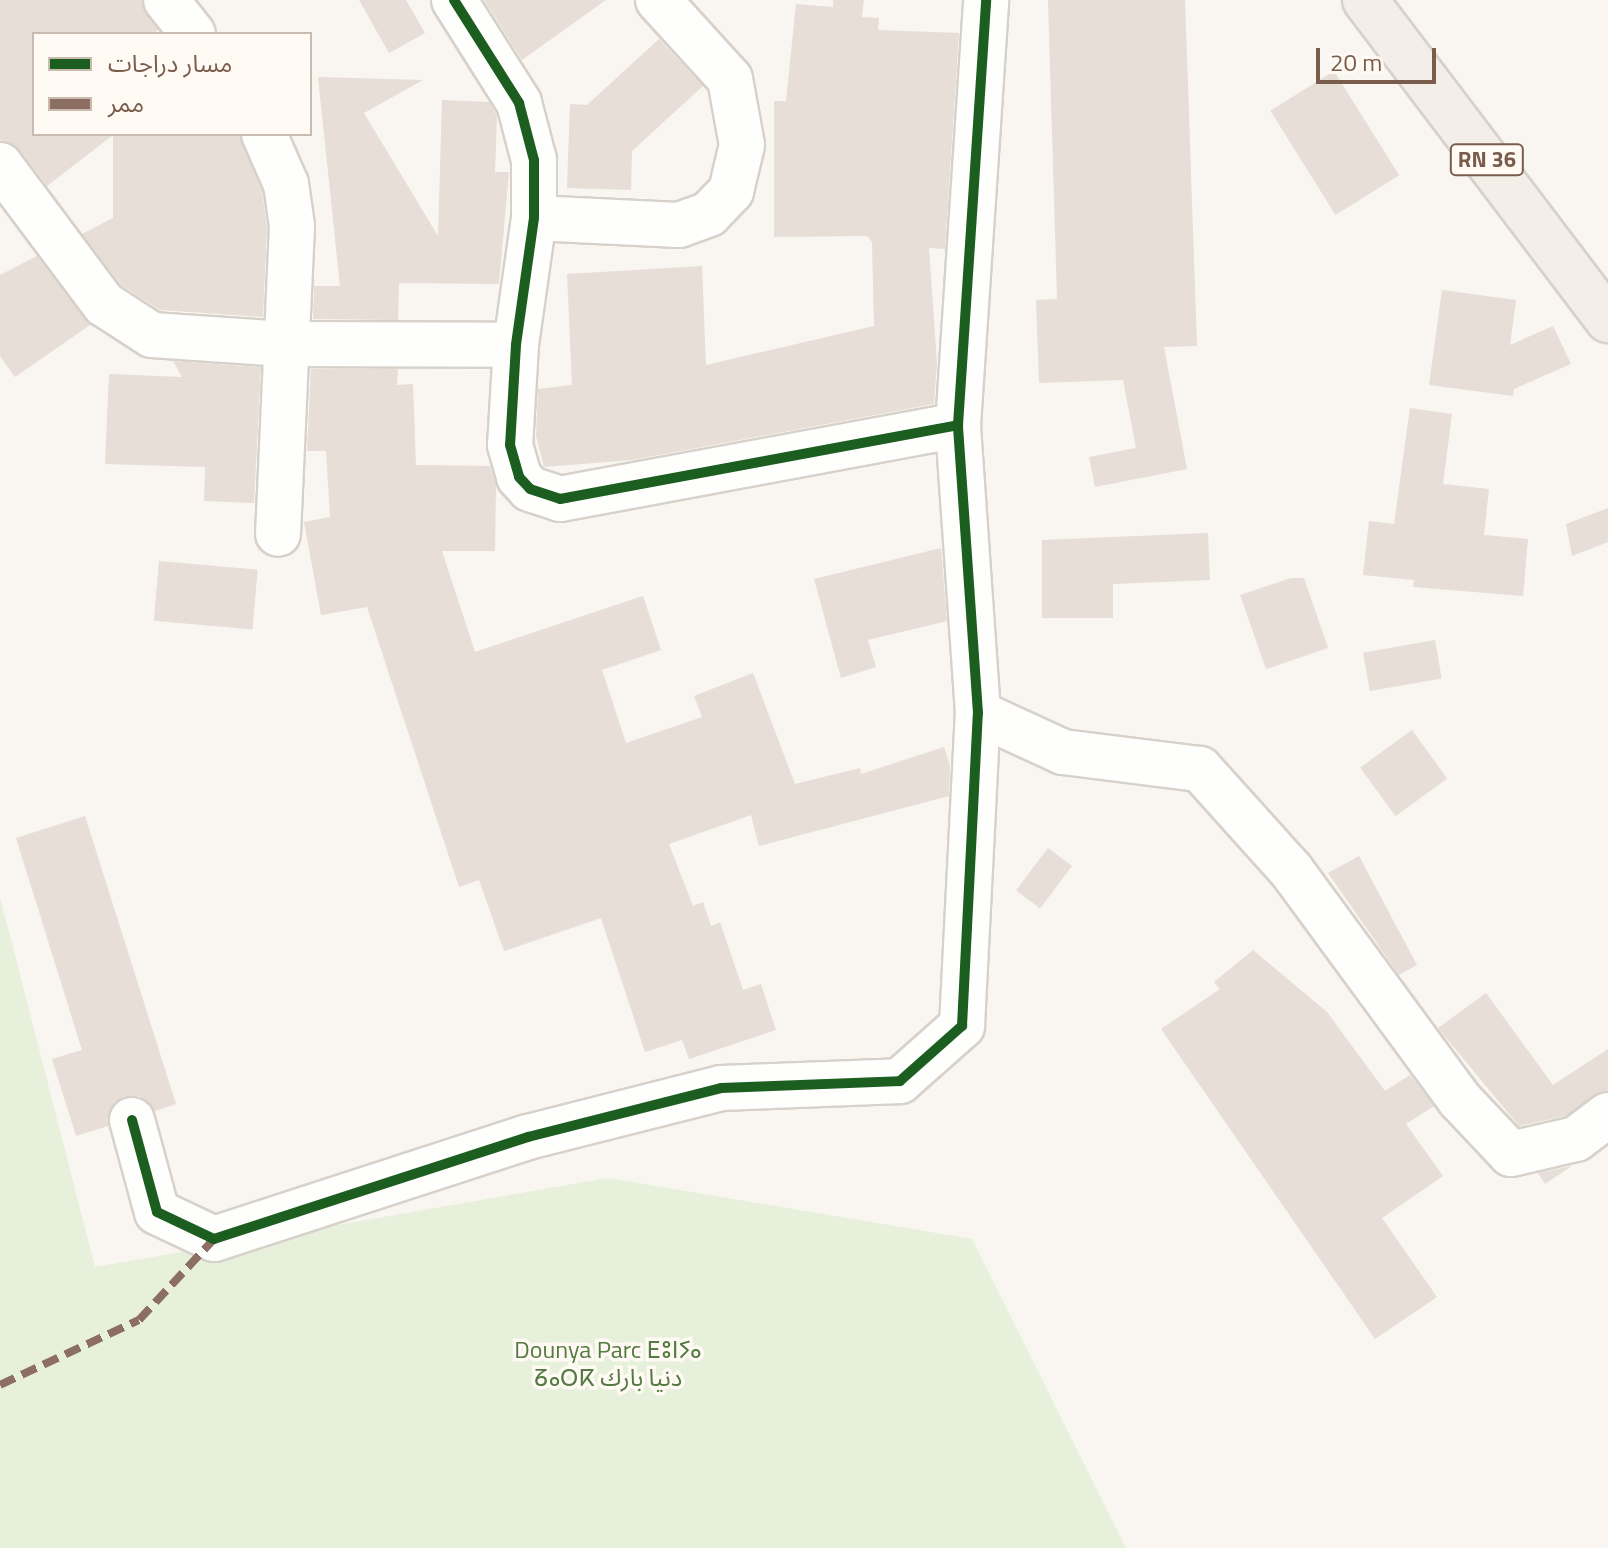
<!DOCTYPE html>
<meta charset="utf-8">
<style>
body{margin:0}
#map{position:relative;width:1608px;height:1548px;overflow:hidden;background:#f9f5f0;font-family:"Titillium Web","Noto Sans Arabic","Noto Sans Tifinagh",sans-serif}
div>[style]{position:absolute}
.green>*{inset:0;background:#e7f0db}
.building>*{inset:0;background:#e6ded7;transform-origin:0 0}
.roads{filter:drop-shadow(2px 0 #d7d1cb) drop-shadow(-2px 0 #d7d1cb) drop-shadow(0 2px #d7d1cb) drop-shadow(0 -2px #d7d1cb)}
.minor>*{height:44px;margin:-22px;padding:0 22px;transform-origin:22px;border-radius:22px;background:#fefefd}
.major>*{height:44px;margin:-22px;padding:0 22px;transform-origin:22px;border-radius:22px;background:#f3eee8}
.quiet>*{height:8px;margin-top:-4px;transform-origin:0;background:repeating-linear-gradient(90deg,#8d6e63 0 16px,transparent 0 24px)}
.cycleway>*{height:10px;margin:-5px;padding:0 5px;transform-origin:5px;border-radius:5px;background:#1b5e20}
span{translate:-50% -50%;white-space:nowrap;text-align:center;line-height:1.15;-webkit-text-stroke:7px #fffaf3;paint-order:stroke}
.shield-label span{padding:2px 6px;background:#fffaf3;border:2px solid;border-radius:6px;-webkit-text-stroke-width:0}
.shield-label{font-size:22px;color:#7a5c4d;font-weight:700}
.park-label{font-size:24px;color:#537a41}
.legend{position:absolute;left:32px;top:32px;width:280px;height:104px;box-sizing:border-box;background:#fffaf3;border:2px solid #cabbb1;margin:0;padding:10px 14px;list-style:none;font-size:24px;color:#7a5c4d}
.legend li{display:flex;align-items:center;gap:16px;height:40px}
.legend b{width:40px;border:2px solid #cabbb1}
.scale{position:absolute;left:1316px;top:48px;width:120px;height:36px;box-sizing:border-box;border:4px solid #7a5c4d;border-top:0;padding-left:10px;font-size:24px;line-height:28px;white-space:nowrap;color:#7a5c4d;-webkit-text-stroke:6px #fffaf3;paint-order:stroke}
</style>
<div id="map">
<div class="green">
<div style="clip-path:polygon(0 897px,95px 1267px,608px 1178px,972px 1239px,1126px 1548px,0 1548px)"></div>
</div>
<div class="building">
<div style="clip-path:polygon(0 0,142px 0,158px 30px,153px 34px,34px 34px,34px 134px,239px 134px,262px 191px,267px 227px,263px 317px,160px 310px,121px 285px,82px 234px,113px 218px,113px 135px,47px 186px,19px 149px,0 140px)"></div>
<div style="clip-path:polygon(359px 0,406px 0,425px 33px,389px 53px)"></div>
<div style="clip-path:polygon(484px 0,606px 0,522px 60px)"></div>
<div style="clip-path:polygon(833px 0,864px 0,862px 17px,879px 18px,878px 30px,959px 33px,945px 249px,929px 248px,937px 362px,934px 404px,632px 460px,544px 467px,536px 436px,538px 389px,572px 385px,567px 274px,702px 266px,706px 365px,874px 326px,872px 242px,867px 236px,774px 237px,774px 101px,786px 101px,796px 4px,833px 7px)"></div>
<div style="clip-path:polygon(1048px 0,1185px 0,1197px 346px,1164px 347px,1187px 469px,1095px 487px,1089px 457px,1136px 448px,1123px 380px,1039px 383px,1036px 300px,1057px 299px)"></div>
<div style="clip-path:polygon(659px 39px,703px 86px,632px 151px,631px 190px,567px 188px,570px 104px,587px 105px)"></div>
<div style="left:1334px;top:71px;width:123px;height:75px;rotate:58deg"></div>
<div style="clip-path:polygon(318px 77px,423px 80px,364px 113px,438px 236px,442px 100px,489px 102px,497px 116px,495px 172px,509px 172px,499px 284px,399px 283px,398px 320px,313px 319px,314px 286px,340px 286px)"></div>
<div style="clip-path:polygon(37px 256px,90px 325px,15px 377px,0 356px,0 275px)"></div>
<div style="clip-path:polygon(1442px 290px,1516px 300px,1510px 345px,1553px 326px,1571px 364px,1514px 389px,1513px 396px,1429px 385px)"></div>
<div style="clip-path:polygon(173px 361px,261px 367px,254px 503px,204px 501px,205px 467px,105px 464px,109px 374px,182px 377px)"></div>
<div style="clip-path:polygon(311px 369px,398px 369px,397px 385px,413px 384px,416px 465px,490px 466px,496px 485px,495px 551px,442px 551px,475px 652px,643px 596px,661px 650px,602px 670px,626px 743px,702px 717px,694px 696px,753px 673px,795px 784px,860px 768px,861px 774px,944px 747px,950px 765px,949px 796px,759px 846px,751px 815px,669px 844px,693px 906px,703px 902px,711px 926px,720px 922px,743px 990px,761px 984px,776px 1030px,689px 1059px,682px 1040px,645px 1052px,601px 918px,504px 951px,479px 880px,459px 887px,367px 607px,321px 615px,304px 522px,330px 517px,326px 451px,307px 451px)"></div>
<div style="clip-path:polygon(1410px 408px,1452px 414px,1443px 484px,1489px 489px,1484px 535px,1528px 539px,1523px 596px,1413px 587px,1414px 580px,1363px 575px,1369px 521px,1394px 524px)"></div>
<div style="clip-path:polygon(1608px 508px,1608px 542px,1572px 556px,1566px 524px)"></div>
<div style="clip-path:polygon(1208px 533px,1210px 580px,1113px 584px,1113px 618px,1042px 618px,1042px 540px)"></div>
<div style="clip-path:polygon(941px 548px,947px 621px,868px 640px,876px 667px,841px 678px,814px 579px)"></div>
<div style="left:159px;top:561px;width:99px;height:60px;rotate:5deg"></div>
<div style="clip-path:polygon(1291px 578px,1304px 578px,1328px 648px,1266px 669px,1240px 595px)"></div>
<div style="left:1435px;top:640px;width:39px;height:73px;rotate:80deg"></div>
<div style="left:1412px;top:730px;width:60px;height:64px;rotate:54deg"></div>
<div style="clip-path:polygon(85px 816px,176px 1104px,155px 1111px,139px 1096px,125px 1096px,114px 1103px,108px 1126px,76px 1136px,52px 1059px,82px 1050px,16px 838px)"></div>
<div style="left:1048px;top:848px;width:30px;height:53px;rotate:37deg"></div>
<div style="clip-path:polygon(1359px 856px,1417px 965px,1399px 975px,1328px 873px)"></div>
<div style="clip-path:polygon(1253px 950px,1327px 1012px,1385px 1091px,1410px 1075px,1434px 1106px,1406px 1124px,1443px 1176px,1382px 1218px,1437px 1297px,1375px 1339px,1161px 1029px,1220px 989px,1214px 982px)"></div>
<div style="clip-path:polygon(1486px 993px,1553px 1085px,1608px 1049px,1608px 1090px,1565px 1116px,1519px 1126px,1438px 1028px)"></div>
<div style="clip-path:polygon(1572px 1166px,1545px 1184px,1538px 1173px)"></div>
</div>
<div class="roads">
<div class="minor">
<div style="left:166px;top:0;width:43px;rotate:51.5deg"></div>
<div style="left:454px;top:0;width:122px;rotate:57.7deg"></div>
<div style="left:519px;top:103px;width:59px;rotate:75.3deg"></div>
<div style="left:534px;top:160px;width:58px;rotate:90deg"></div>
<div style="left:534px;top:218px;width:128px;rotate:98.1deg"></div>
<div style="left:516px;top:345px;width:100px;rotate:93.4deg"></div>
<div style="left:510px;top:445px;width:33px;rotate:74deg"></div>
<div style="left:519px;top:477px;width:16px;rotate:47deg"></div>
<div style="left:530px;top:489px;width:32px;rotate:18deg"></div>
<div style="left:560px;top:499px;width:405px;rotate:-10.5deg"></div>
<div style="left:264px;top:134px;width:55px;rotate:66.3deg"></div>
<div style="left:286px;top:184px;width:42px;rotate:81.9deg"></div>
<div style="left:292px;top:226px;width:308px;rotate:92.6deg"></div>
<div style="left:0;top:165px;width:174px;rotate:53.2deg"></div>
<div style="left:104px;top:304px;width:57px;rotate:32.9deg"></div>
<div style="left:152px;top:335px;width:133px;rotate:3.9deg"></div>
<div style="left:285px;top:344px;width:231px;rotate:0.2deg"></div>
<div style="left:534px;top:218px;width:145px;rotate:2.8deg"></div>
<div style="left:679px;top:225px;width:32px;rotate:-20deg"></div>
<div style="left:709px;top:214px;width:32px;rotate:-46deg"></div>
<div style="left:731px;top:191px;width:47px;rotate:-76.6deg"></div>
<div style="left:742px;top:145px;width:67px;rotate:-100.3deg"></div>
<div style="left:730px;top:79px;width:107px;rotate:-132.3deg"></div>
<div style="left:978px;top:713px;width:94px;rotate:24.6deg"></div>
<div style="left:1063px;top:752px;width:138px;rotate:7.1deg"></div>
<div style="left:1200px;top:769px;width:136px;rotate:48deg"></div>
<div style="left:1291px;top:870px;width:285px;rotate:53.7deg"></div>
<div style="left:1460px;top:1100px;width:74px;rotate:46.6deg"></div>
<div style="left:1511px;top:1154px;width:67px;rotate:-13deg"></div>
<div style="left:1576px;top:1139px;width:40px;rotate:-37deg"></div>
<div style="left:132px;top:1120px;width:95px;rotate:74.8deg"></div>
<div style="left:157px;top:1212px;width:63px;rotate:25.3deg"></div>
<div style="left:214px;top:1239px;width:330px;rotate:-18deg"></div>
<div style="left:528px;top:1137px;width:199px;rotate:-14.2deg"></div>
<div style="left:721px;top:1088px;width:179px;rotate:-2.2deg"></div>
<div style="left:900px;top:1081px;width:83px;rotate:-41.6deg"></div>
<div style="left:962px;top:1026px;width:313px;rotate:-87.1deg"></div>
<div style="left:978px;top:713px;width:289px;rotate:-94deg"></div>
<div style="left:958px;top:425px;width:426px;rotate:-86.2deg"></div>
</div>
<div class="major">
<div style="left:1365px;top:0;width:402px;rotate:52.8deg"></div>
</div>
</div>
<div class="quiet">
<div style="left:0;top:1385px;width:153px;rotate:-25.1deg"></div>
<div style="left:139px;top:1320px;width:110px;rotate:-47.2deg"></div>
</div>
<div class="cycleway">
<div style="left:454px;top:0;width:122px;rotate:57.7deg"></div>
<div style="left:519px;top:103px;width:59px;rotate:75.3deg"></div>
<div style="left:534px;top:160px;width:58px;rotate:90deg"></div>
<div style="left:534px;top:218px;width:128px;rotate:98.1deg"></div>
<div style="left:516px;top:345px;width:100px;rotate:93.4deg"></div>
<div style="left:510px;top:445px;width:33px;rotate:74deg"></div>
<div style="left:519px;top:477px;width:16px;rotate:47deg"></div>
<div style="left:530px;top:489px;width:32px;rotate:18deg"></div>
<div style="left:560px;top:499px;width:405px;rotate:-10.5deg"></div>
<div style="left:132px;top:1120px;width:95px;rotate:74.8deg"></div>
<div style="left:157px;top:1212px;width:63px;rotate:25.3deg"></div>
<div style="left:214px;top:1239px;width:330px;rotate:-18deg"></div>
<div style="left:528px;top:1137px;width:199px;rotate:-14.2deg"></div>
<div style="left:721px;top:1088px;width:179px;rotate:-2.2deg"></div>
<div style="left:900px;top:1081px;width:83px;rotate:-41.6deg"></div>
<div style="left:962px;top:1026px;width:313px;rotate:-87.1deg"></div>
<div style="left:978px;top:713px;width:289px;rotate:-94deg"></div>
<div style="left:958px;top:425px;width:426px;rotate:-86.2deg"></div>
</div>
<div class="shield-label">
<span style="left:1487px;top:160px">RN 36</span>
</div>
<div class="park-label">
<span style="left:608px;top:1364px">Dounya Parc ⴹⵓⵏⵢⴰ<br>ⵒⴰⵔⴽ دنيا بارك</span>
</div>
<ul class="legend">
<li><b style="height:10px;background:#1b5e20"></b>مسار دراجات</li>
<li><b style="height:10px;background:#8d6e63"></b>ممر</li>
</ul>
<div class="scale">20 m</div>
</div>
